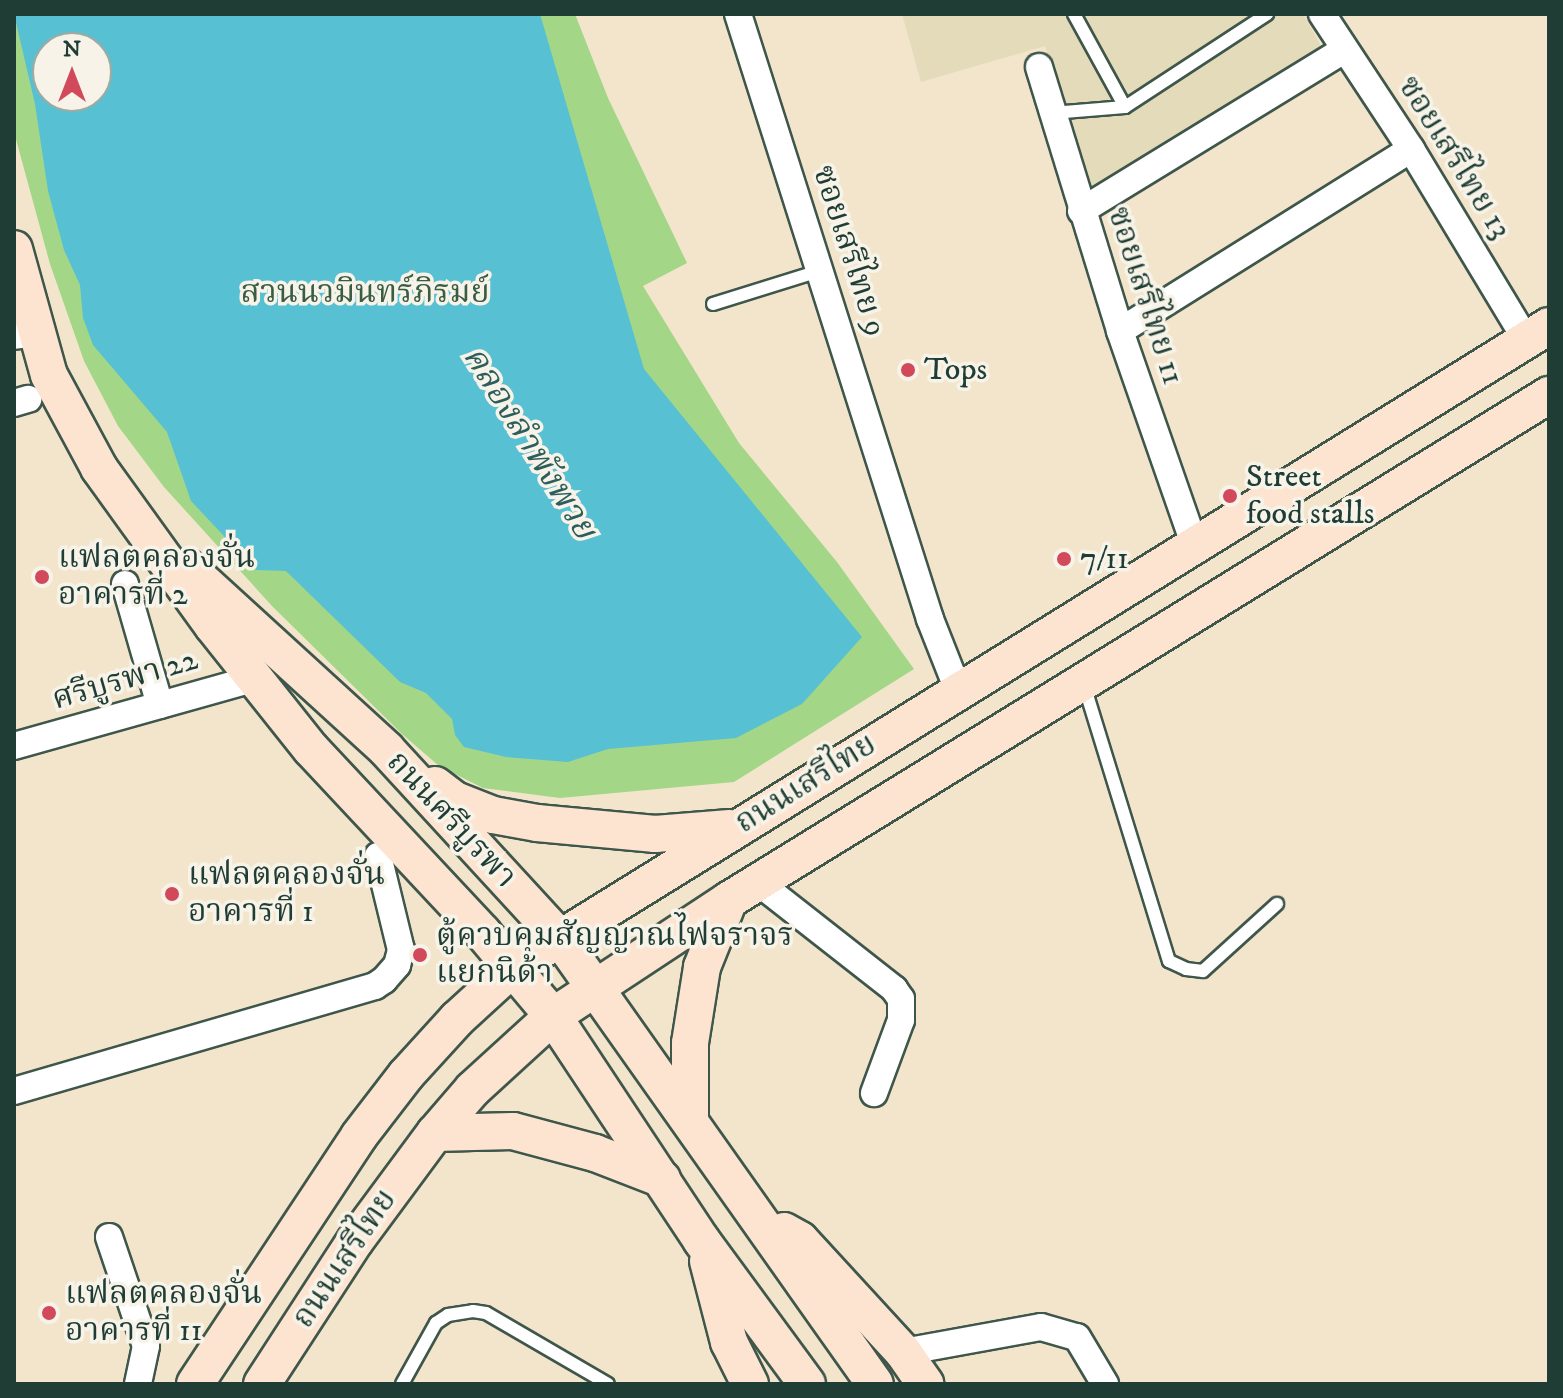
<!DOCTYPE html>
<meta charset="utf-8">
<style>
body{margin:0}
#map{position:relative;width:1563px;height:1398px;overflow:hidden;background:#f2e5cb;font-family:"IM FELL DW Pica","Noto Serif Thai",serif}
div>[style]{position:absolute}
.built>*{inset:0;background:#e3dbba}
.green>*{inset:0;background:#a3d787}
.water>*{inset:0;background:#57c0d3}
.roads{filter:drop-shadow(2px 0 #3f564b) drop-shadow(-2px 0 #3f564b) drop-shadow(0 2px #3f564b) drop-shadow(0 -2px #3f564b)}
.lane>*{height:12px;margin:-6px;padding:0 6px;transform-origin:6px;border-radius:6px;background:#fff}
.street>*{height:26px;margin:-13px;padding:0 13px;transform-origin:13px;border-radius:13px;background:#fff}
.secondary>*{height:36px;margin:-18px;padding:0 18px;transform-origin:18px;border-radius:18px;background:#fde4d1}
.dots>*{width:22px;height:22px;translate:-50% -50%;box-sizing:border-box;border:4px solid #f7f3e8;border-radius:50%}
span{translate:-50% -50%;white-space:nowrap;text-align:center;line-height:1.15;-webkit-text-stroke:7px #f7f3e8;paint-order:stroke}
.street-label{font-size:32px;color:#1f3d34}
.park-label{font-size:32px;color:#395c45}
.poi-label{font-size:32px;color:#1f3d34}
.left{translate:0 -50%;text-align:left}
.water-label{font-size:34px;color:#2d5e5c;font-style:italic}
.frame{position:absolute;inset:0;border:16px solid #1f3d34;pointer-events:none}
.north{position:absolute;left:32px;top:32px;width:80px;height:80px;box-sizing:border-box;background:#f7f3e8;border:2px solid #a1aaa0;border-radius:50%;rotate:0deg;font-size:22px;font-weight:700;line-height:32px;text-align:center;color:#1f3d34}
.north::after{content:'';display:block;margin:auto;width:28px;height:36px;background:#d1495b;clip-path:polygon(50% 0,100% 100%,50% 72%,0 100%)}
</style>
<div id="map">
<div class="built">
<div style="clip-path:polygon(902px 14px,1303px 14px,1323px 49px,1093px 188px,1045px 46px,921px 82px)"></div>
</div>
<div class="green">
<div style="clip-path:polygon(evenodd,14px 14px,575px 14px,608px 98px,687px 263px,643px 286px,739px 443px,837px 562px,914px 669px,734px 782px,560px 798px,483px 788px,439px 766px,402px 734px,272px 606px,164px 487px,118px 426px,84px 361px,50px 264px,14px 132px,14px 14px,48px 48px,96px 48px,96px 96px,48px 96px,48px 48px)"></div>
</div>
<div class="water">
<div style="clip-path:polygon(evenodd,14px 14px,540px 14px,644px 369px,862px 637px,802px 704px,736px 738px,608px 749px,568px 762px,506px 757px,464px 747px,455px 735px,452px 719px,426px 693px,400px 682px,286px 571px,256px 570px,191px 501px,167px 432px,93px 345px,83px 318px,80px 285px,64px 250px,48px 191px,35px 104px,14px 14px,48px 48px,96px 48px,96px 96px,48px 96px,48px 48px)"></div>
</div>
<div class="roads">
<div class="lane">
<div style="left:1074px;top:14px;width:106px;rotate:61.3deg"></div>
<div style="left:1052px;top:113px;width:73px;rotate:-4.7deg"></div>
<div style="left:1125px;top:107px;width:170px;rotate:-33.2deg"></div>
<div style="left:713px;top:304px;width:111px;rotate:-17.3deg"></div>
<div style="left:1084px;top:685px;width:289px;rotate:72.9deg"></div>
<div style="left:1169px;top:961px;width:19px;rotate:25deg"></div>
<div style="left:1186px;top:969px;width:17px;rotate:7deg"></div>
<div style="left:1203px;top:971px;width:100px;rotate:-42.2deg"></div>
<div style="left:402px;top:1384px;width:70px;rotate:-60.9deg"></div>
<div style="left:436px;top:1323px;width:14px;rotate:-34deg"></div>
<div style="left:448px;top:1315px;width:25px;rotate:-9deg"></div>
<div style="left:473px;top:1311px;width:13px;rotate:9deg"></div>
<div style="left:486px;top:1313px;width:141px;rotate:30.2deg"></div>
</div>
<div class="street">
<div style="left:738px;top:14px;width:635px;rotate:72.39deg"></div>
<div style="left:930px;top:619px;width:76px;rotate:68.5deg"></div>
<div style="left:1322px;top:14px;width:162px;rotate:56.6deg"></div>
<div style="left:1411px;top:149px;width:223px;rotate:58.9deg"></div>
<div style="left:1039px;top:67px;width:276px;rotate:72.9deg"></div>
<div style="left:1120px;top:331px;width:225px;rotate:70.8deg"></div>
<div style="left:1081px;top:211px;width:308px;rotate:-31.5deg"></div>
<div style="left:1120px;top:331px;width:343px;rotate:-32deg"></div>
<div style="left:14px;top:336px;width:21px;rotate:-8deg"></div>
<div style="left:14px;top:403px;width:15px;rotate:-16deg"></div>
<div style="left:125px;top:584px;width:126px;rotate:73.9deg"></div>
<div style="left:14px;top:746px;width:248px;rotate:-15.7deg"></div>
<div style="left:759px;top:883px;width:172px;rotate:38.1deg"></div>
<div style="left:894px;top:989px;width:12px;rotate:55deg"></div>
<div style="left:901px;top:999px;width:21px;rotate:90deg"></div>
<div style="left:901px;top:1020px;width:78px;rotate:110.3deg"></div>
<div style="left:14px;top:1091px;width:376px;rotate:-16.2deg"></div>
<div style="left:375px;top:986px;width:11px;rotate:-34deg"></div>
<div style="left:384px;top:980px;width:20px;rotate:-49deg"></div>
<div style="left:397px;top:965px;width:16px;rotate:-75deg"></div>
<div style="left:401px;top:950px;width:97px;rotate:-103.7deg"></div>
<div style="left:109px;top:1237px;width:115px;rotate:71.3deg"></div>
<div style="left:146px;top:1346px;width:39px;rotate:102deg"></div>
<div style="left:903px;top:1352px;width:140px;rotate:-10.3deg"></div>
<div style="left:1041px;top:1327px;width:37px;rotate:16deg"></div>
<div style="left:1077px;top:1337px;width:55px;rotate:59.2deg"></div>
</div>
<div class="secondary">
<div style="left:14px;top:249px;width:131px;rotate:74.5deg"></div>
<div style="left:49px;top:375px;width:106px;rotate:61.7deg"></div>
<div style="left:99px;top:468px;width:195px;rotate:54.2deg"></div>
<div style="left:213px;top:626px;width:157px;rotate:51.5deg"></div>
<div style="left:311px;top:749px;width:252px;rotate:46.9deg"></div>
<div style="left:483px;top:933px;width:109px;rotate:49.9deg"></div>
<div style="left:553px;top:1016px;width:270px;rotate:56.5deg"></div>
<div style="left:702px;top:1241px;width:177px;rotate:53.7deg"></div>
<div style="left:188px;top:568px;width:268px;rotate:42.4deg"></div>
<div style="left:386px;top:749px;width:255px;rotate:47.4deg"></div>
<div style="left:559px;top:937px;width:547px;rotate:54.74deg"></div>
<div style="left:435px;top:785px;width:25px;rotate:37deg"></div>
<div style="left:455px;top:800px;width:41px;rotate:21.5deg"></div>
<div style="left:493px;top:815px;width:45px;rotate:10.3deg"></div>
<div style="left:537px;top:823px;width:119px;rotate:5.3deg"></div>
<div style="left:655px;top:834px;width:75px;rotate:-4.6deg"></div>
<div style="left:690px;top:1121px;width:78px;rotate:-90deg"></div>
<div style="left:690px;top:1043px;width:77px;rotate:-81deg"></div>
<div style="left:702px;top:967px;width:72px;rotate:-68.1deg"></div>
<div style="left:435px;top:1133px;width:78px;rotate:-1.5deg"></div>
<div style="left:513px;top:1131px;width:85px;rotate:15deg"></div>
<div style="left:595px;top:1153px;width:72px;rotate:21.2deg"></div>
<div style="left:784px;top:1231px;width:18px;rotate:29deg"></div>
<div style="left:800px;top:1240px;width:152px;rotate:47.4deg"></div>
<div style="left:903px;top:1352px;width:39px;rotate:55deg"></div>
<div style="left:708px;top:1261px;width:84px;rotate:75.5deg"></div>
<div style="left:729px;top:1342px;width:47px;rotate:63.4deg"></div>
<div style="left:195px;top:1384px;width:297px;rotate:-56.5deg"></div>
<div style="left:359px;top:1136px;width:77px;rotate:-52.4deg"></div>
<div style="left:406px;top:1075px;width:76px;rotate:-47.7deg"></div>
<div style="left:457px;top:1019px;width:77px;rotate:-42.4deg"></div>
<div style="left:514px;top:967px;width:1217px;rotate:-31.77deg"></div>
<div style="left:262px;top:1384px;width:171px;rotate:-57deg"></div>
<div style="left:355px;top:1241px;width:134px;rotate:-53.5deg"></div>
<div style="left:435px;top:1133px;width:58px;rotate:-49.2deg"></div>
<div style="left:473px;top:1089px;width:108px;rotate:-42.4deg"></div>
<div style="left:553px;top:1016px;width:211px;rotate:-33.4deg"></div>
<div style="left:729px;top:900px;width:963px;rotate:-31.63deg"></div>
</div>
</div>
<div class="dots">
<div style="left:908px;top:370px;background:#d1495b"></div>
<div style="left:1230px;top:496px;background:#d1495b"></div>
<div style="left:1064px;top:559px;background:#d1495b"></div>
<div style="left:42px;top:577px;background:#d1495b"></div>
<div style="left:172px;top:894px;background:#d1495b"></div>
<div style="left:420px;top:955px;background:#d1495b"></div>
<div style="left:49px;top:1313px;background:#d1495b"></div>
</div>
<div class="street-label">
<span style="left:1454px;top:158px;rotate:58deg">ซอยเสรีไทย 13</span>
<span style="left:849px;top:251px;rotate:72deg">ซอยเสรีไทย 9</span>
<span style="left:1145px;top:296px;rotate:72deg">ซอยเสรีไทย 11</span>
<span style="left:125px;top:680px;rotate:-16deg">ศรีบูรพา 22</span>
<span style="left:806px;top:784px;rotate:-32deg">ถนนเสรีไทย</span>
<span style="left:451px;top:820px;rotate:47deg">ถนนศรีบูรพา</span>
<span style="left:345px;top:1259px;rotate:-56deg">ถนนเสรีไทย</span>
</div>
<div class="park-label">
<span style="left:365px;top:293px">สวนนวมินทร์ภิรมย์</span>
</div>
<div class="poi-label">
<span class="left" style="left:924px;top:370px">Tops</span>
<span class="left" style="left:1246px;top:496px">Street<br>food stalls</span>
<span class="left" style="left:58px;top:577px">แฟลตคลองจั่น<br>อาคารที่ 2</span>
<span class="left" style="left:1080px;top:559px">7/11</span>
<span class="left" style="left:188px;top:894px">แฟลตคลองจั่น<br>อาคารที่ 1</span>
<span class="left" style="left:436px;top:955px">ตู้ควบคุมสัญญาณไฟจราจร<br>แยกนิด้า</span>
<span class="left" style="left:65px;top:1313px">แฟลตคลองจั่น<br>อาคารที่ 11</span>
</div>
<div class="water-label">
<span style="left:529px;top:443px;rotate:58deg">คลองลำพังพวย</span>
</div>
<div class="frame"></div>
<div class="north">N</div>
</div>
